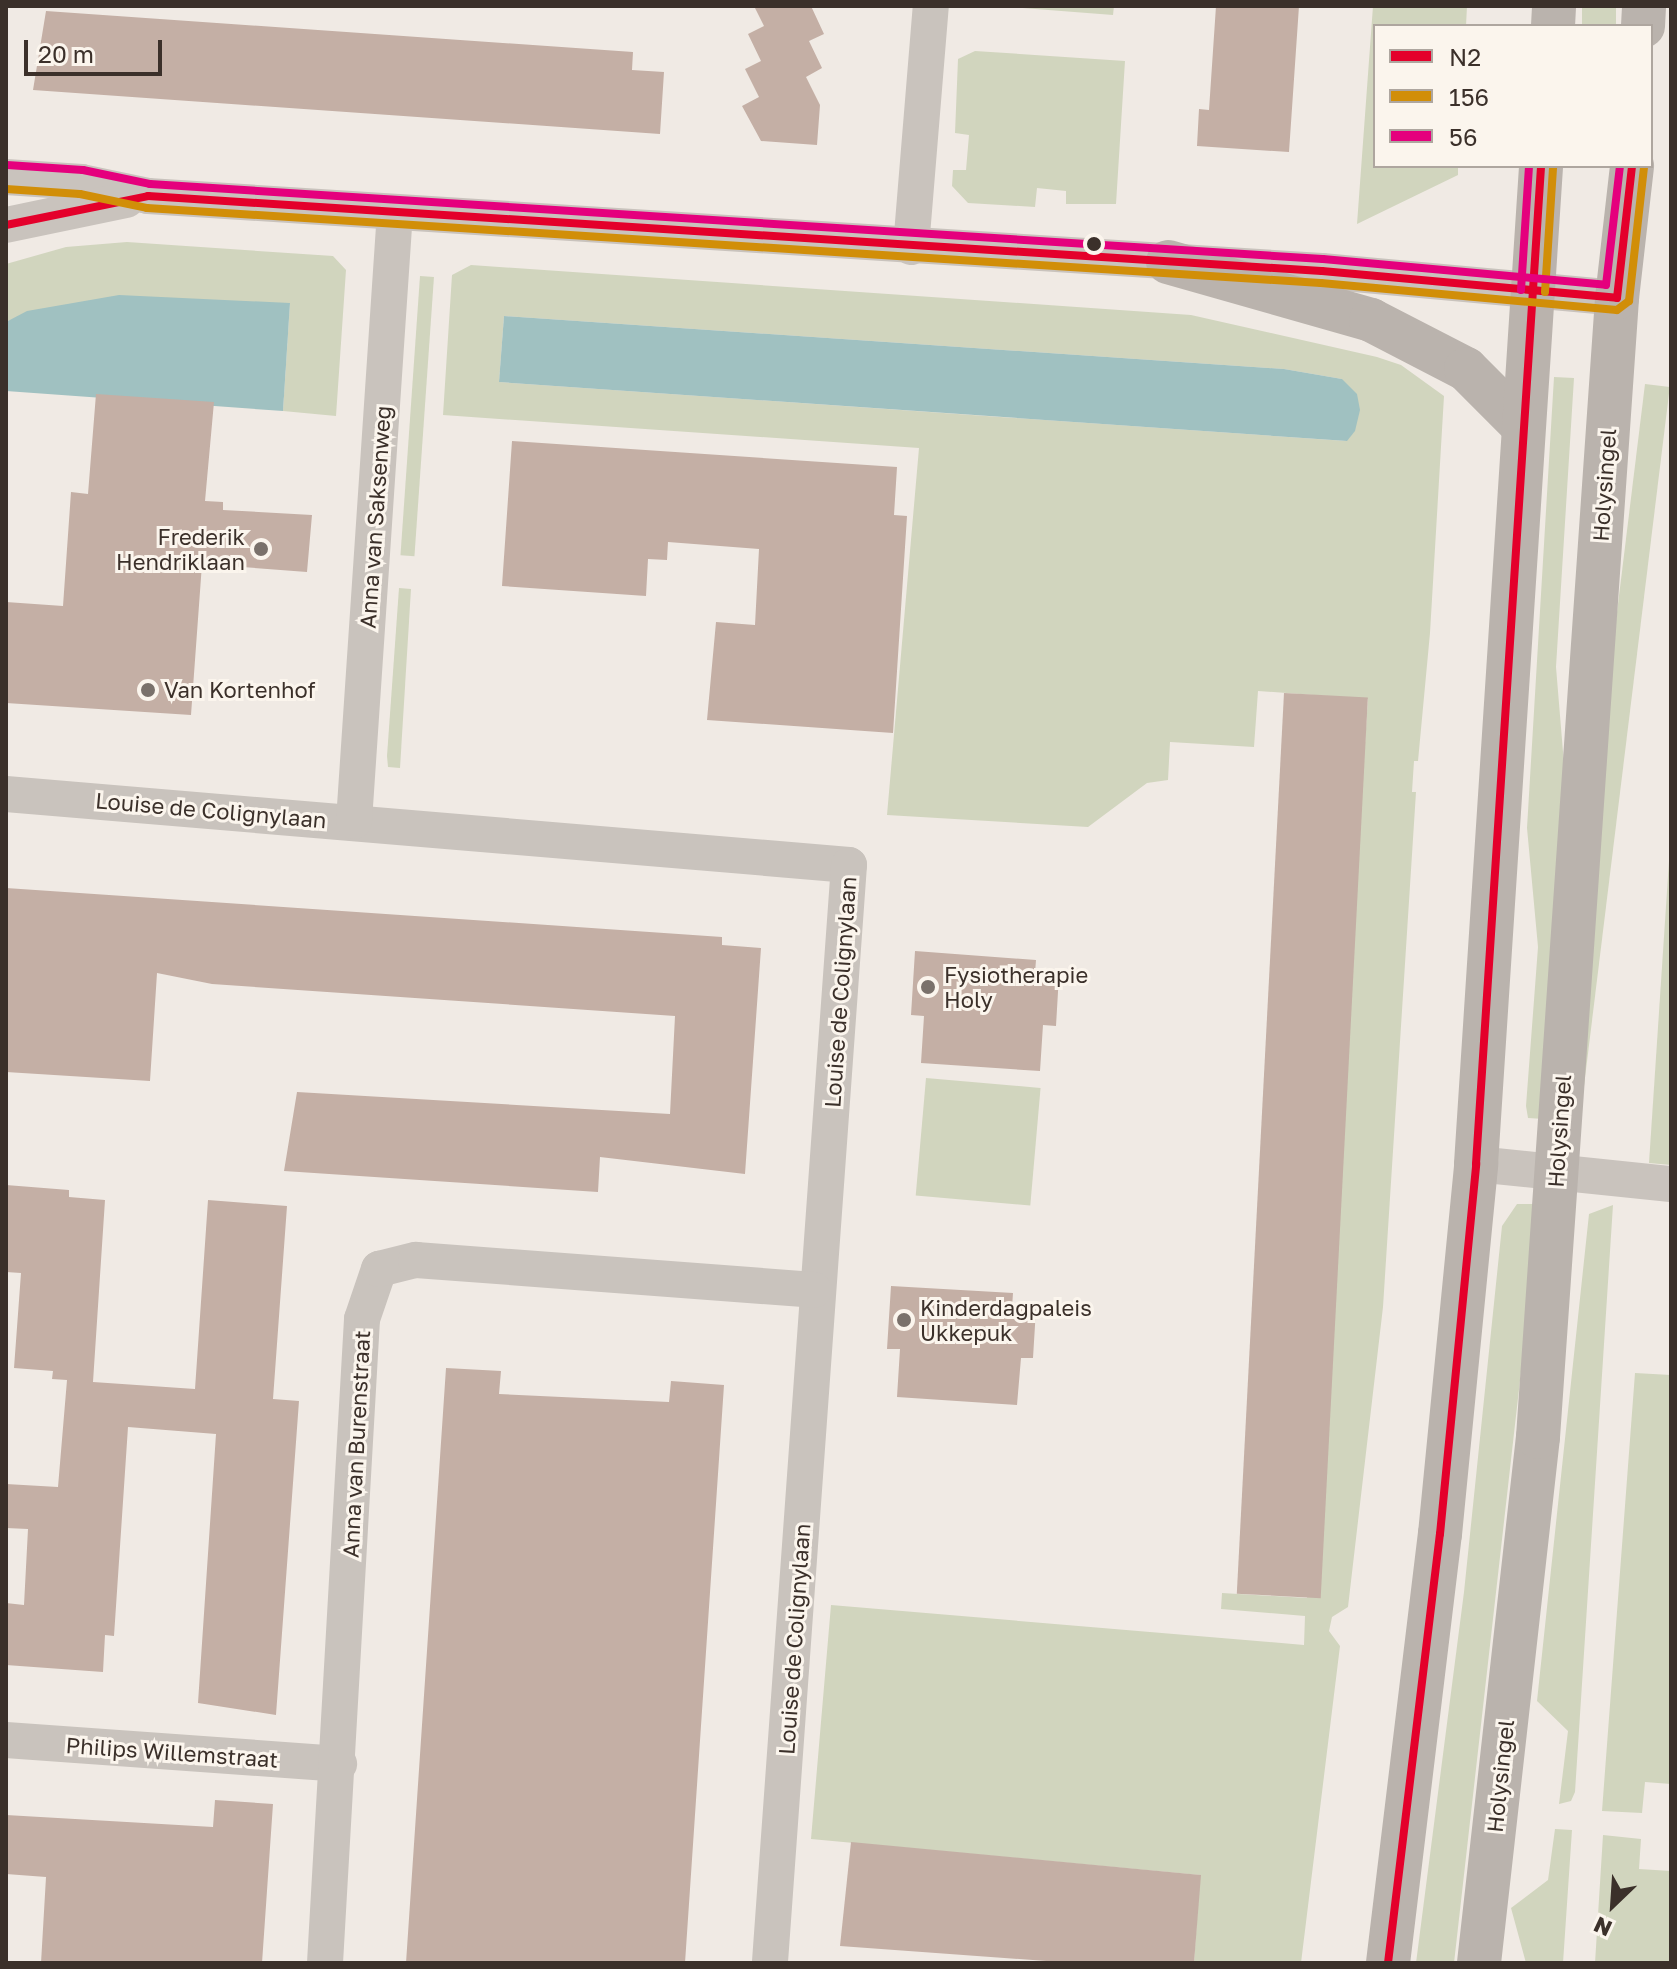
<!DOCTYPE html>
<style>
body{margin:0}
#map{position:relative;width:1677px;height:1969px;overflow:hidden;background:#f0eae4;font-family:"Golos Text",sans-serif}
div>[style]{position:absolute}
.green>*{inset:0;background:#d1d5be;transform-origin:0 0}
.water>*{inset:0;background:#a0c1c1}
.building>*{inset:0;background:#c4afa5;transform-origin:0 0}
.street>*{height:36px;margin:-18px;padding:0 18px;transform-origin:18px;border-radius:18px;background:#c9c3bd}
.secondary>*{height:44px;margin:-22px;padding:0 22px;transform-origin:22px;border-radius:22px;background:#bab3ad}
.bus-1>*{height:8px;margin:-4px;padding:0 4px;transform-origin:4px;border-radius:4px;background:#e4002b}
.bus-2>*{height:8px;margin:-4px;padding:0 4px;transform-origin:4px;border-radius:4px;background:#d18e08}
.bus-3>*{height:8px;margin:-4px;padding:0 4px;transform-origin:4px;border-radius:4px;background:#e5007d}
.dots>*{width:22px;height:22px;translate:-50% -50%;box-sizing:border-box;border:4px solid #fbf5ed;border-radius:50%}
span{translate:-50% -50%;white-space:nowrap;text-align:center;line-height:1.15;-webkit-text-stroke:6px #fbf5ed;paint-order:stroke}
.street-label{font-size:22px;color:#3b302a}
.poi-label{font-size:22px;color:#3b302a}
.right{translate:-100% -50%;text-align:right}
.left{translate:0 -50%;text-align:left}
.frame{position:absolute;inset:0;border:8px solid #3b302a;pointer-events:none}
.legend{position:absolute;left:1373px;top:24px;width:280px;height:144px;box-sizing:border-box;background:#fbf5ed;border:2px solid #aea69f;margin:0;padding:10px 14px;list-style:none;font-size:24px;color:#3b302a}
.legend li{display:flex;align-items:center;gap:16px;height:40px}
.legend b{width:40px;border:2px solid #aea69f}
.north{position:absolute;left:1573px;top:1865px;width:80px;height:80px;-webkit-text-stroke:6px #fbf5ed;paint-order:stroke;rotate:205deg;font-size:22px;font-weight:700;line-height:32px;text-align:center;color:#3b302a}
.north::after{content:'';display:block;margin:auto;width:28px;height:36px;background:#3b302a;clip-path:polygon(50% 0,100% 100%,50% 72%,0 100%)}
.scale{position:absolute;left:24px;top:40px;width:138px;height:36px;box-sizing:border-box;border:4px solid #3b302a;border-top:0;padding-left:10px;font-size:24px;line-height:28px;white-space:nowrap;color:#3b302a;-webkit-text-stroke:6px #fbf5ed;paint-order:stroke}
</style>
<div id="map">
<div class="green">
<div style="clip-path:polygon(997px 6px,1114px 6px,1113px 15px)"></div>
<div style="clip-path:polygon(1373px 6px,1467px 6px,1466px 26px,1375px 26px,1375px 166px,1458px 166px,1458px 175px,1357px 224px)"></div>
<div style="left:1582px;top:6px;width:34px;height:20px"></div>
<div style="clip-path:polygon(975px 51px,1125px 61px,1116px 204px,1066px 204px,1066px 191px,1037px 188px,1035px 207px,968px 203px,952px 186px,953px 170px,966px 170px,969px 135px,955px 133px,958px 59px)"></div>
<div style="clip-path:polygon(127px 242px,333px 256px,346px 270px,336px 416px,283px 411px,290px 303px,6px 321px,6px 264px,66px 247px)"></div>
<div style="clip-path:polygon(evenodd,471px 265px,1191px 315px,1377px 357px,1401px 365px,1444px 396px,1430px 633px,1418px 761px,1414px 761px,1412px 792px,1416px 792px,1383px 1307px,1348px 1607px,1332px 1617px,1329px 1631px,1340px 1646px,1301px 1963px,1194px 1963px,1200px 1875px,811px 1839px,831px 1605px,1304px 1645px,1305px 1616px,1221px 1609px,1222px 1593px,1307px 1598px,1368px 699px,1258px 691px,1254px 747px,1170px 742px,1168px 780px,1147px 783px,1088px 827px,887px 815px,919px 448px,443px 415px,452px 275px,471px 265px,504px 316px,1284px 369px,1342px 379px,1346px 441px,499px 382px,504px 316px)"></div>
<div style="left:420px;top:276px;width:14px;height:280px;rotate:4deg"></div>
<div style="clip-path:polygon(1554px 377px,1574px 378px,1556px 667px,1565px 776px,1544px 1119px,1528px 1118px,1526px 1106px,1538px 947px,1527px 828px)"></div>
<div style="left:1645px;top:384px;width:25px;height:732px;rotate:7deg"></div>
<div style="clip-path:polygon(399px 588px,411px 589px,400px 768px,388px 767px,387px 756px)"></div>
<div style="clip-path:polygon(1671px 831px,1671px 1165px,1649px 1163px)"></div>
<div style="left:926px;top:1078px;width:115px;height:118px;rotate:5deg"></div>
<div style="clip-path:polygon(1517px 1204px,1540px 1204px,1454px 1963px,1416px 1963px,1464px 1592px,1502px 1226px)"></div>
<div style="clip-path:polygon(1613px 1205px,1575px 1792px,1571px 1801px,1559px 1804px,1568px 1731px,1537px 1701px,1589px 1214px)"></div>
<div style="clip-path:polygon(1635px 1373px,1671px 1375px,1671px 1784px,1645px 1782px,1642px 1813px,1602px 1811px)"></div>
<div style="clip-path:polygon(1555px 1829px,1572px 1830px,1563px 1963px,1526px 1963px,1511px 1908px,1548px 1880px)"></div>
<div style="clip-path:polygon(1603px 1835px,1641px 1839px,1639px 1869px,1671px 1871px,1671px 1963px,1595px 1963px)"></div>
</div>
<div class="water">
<div style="clip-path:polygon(119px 295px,290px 303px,283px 411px,6px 391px,6px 322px,27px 311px)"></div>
<div style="clip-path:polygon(504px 316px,1284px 369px,1342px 379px,1357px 394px,1360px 410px,1355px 431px,1347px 441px,499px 382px)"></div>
</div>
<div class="building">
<div style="clip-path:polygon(754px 6px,811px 6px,824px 34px,809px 41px,822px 68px,806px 77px,820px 105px,817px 145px,761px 141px,742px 106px,759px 97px,745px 69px,761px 61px,748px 34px,764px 26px)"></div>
<div style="clip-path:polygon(1216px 6px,1299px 6px,1289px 152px,1197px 146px,1199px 109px,1209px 110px)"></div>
<div style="clip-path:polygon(46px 11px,633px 52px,632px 70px,664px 72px,660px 134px,33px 90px)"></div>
<div style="clip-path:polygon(96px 394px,214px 402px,205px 501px,223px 502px,223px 510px,312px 515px,307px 572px,202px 564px,191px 715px,6px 703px,6px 602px,63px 606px,71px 492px,88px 494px)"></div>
<div style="clip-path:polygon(512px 441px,897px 467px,894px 515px,907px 516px,893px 733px,707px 720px,716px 622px,755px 625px,759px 549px,668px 542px,667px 560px,648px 559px,646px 596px,502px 586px)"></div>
<div style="left:1284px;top:693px;width:84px;height:902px;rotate:3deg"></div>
<div style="clip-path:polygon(6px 888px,722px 937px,722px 945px,761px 948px,745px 1174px,600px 1157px,598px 1192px,284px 1171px,297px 1092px,670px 1114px,675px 1016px,212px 984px,157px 973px,150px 1081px,6px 1072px)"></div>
<div style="clip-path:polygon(915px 951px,1036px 960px,1035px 973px,1059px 975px,1056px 1026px,1043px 1025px,1040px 1071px,921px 1063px,924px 1016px,911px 1015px)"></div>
<div style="clip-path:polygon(6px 1185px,69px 1190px,69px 1197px,105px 1200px,93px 1382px,195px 1389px,208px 1200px,287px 1206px,273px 1399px,299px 1401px,276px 1715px,198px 1703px,216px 1434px,128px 1427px,114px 1636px,105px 1635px,103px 1672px,6px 1665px,6px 1603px,24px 1605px,28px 1529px,6px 1528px,6px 1484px,58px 1487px,67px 1380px,52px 1379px,53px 1371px,14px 1368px,21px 1273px,6px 1272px)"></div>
<div style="clip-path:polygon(891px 1286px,1013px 1293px,1012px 1308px,1036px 1309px,1033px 1358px,1021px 1358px,1017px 1405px,897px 1397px,900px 1349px,887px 1349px)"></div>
<div style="clip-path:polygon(446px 1368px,501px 1371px,499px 1394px,669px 1402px,671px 1381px,724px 1385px,685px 1963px,406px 1963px)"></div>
<div style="clip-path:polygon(215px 1800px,273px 1804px,262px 1963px,41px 1963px,46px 1877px,6px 1874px,6px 1815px,213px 1827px)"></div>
<div style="clip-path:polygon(851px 1842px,1201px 1875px,1194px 1963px,1073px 1963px,840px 1946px)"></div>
</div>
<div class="street">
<div style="left:6px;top:177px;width:76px;rotate:3.8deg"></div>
<div style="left:82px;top:182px;width:67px;rotate:12deg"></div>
<div style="left:148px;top:196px;width:1176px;rotate:3.66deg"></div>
<div style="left:1322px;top:271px;width:296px;rotate:5.2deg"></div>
<div style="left:6px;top:225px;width:123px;rotate:-11.8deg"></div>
<div style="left:911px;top:247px;width:242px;rotate:-85.3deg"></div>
<div style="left:6px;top:794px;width:846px;rotate:4.81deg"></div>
<div style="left:849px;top:865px;width:1101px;rotate:94.12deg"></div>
<div style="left:354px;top:821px;width:610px;rotate:-86.15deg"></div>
<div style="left:1476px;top:1164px;width:196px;rotate:5.9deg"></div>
<div style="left:6px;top:1740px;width:334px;rotate:4.1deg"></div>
<div style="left:325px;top:1963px;width:645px;rotate:-86.71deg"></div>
<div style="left:362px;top:1319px;width:53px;rotate:-71.2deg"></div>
<div style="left:379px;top:1269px;width:38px;rotate:-14deg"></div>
<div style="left:416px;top:1260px;width:399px;rotate:4.3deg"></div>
</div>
<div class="secondary">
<div style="left:1553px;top:26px;width:20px;rotate:-87deg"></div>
<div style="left:1643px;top:26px;width:20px;rotate:-87deg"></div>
<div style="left:1168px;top:262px;width:211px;rotate:15.9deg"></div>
<div style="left:1371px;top:320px;width:107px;rotate:27.3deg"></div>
<div style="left:1466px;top:369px;width:79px;rotate:45deg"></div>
<div style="left:1388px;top:1963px;width:432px;rotate:-83.1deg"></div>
<div style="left:1440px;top:1534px;width:372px;rotate:-84.4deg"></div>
<div style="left:1476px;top:1164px;width:1000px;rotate:-86.27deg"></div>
<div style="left:1479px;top:1963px;width:529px;rotate:-83.6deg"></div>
<div style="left:1538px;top:1437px;width:1142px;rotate:-86.03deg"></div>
<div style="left:1617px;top:298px;width:133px;rotate:-83.5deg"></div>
</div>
<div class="bus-1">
<div style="left:6px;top:225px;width:145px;rotate:-11.5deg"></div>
<div style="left:148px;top:196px;width:1176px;rotate:3.66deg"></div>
<div style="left:1322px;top:271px;width:296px;rotate:5.2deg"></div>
<div style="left:1617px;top:298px;width:133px;rotate:-83.5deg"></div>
<div style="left:1388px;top:1963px;width:432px;rotate:-83.1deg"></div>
<div style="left:1440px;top:1534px;width:372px;rotate:-84.4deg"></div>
<div style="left:1476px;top:1164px;width:1000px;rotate:-86.27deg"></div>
</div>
<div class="bus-2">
<div style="left:6px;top:189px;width:74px;rotate:3.9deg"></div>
<div style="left:80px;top:194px;width:68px;rotate:11.8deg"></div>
<div style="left:147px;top:208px;width:1176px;rotate:3.66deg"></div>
<div style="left:1321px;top:283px;width:297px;rotate:5.2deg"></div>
<div style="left:1617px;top:310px;width:15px;rotate:-37deg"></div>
<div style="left:1629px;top:301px;width:135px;rotate:-83.6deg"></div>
<div style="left:1545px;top:292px;width:125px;rotate:-86.3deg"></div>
</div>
<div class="bus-3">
<div style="left:7px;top:165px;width:76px;rotate:3.8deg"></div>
<div style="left:83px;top:170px;width:68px;rotate:11.8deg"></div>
<div style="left:150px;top:184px;width:1175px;rotate:3.66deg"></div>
<div style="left:1323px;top:259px;width:284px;rotate:5.2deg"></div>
<div style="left:1606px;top:285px;width:120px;rotate:-83.3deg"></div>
<div style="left:1521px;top:290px;width:124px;rotate:-86.3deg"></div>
</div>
<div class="dots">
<div style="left:1094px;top:244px;background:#3b302a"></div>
<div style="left:261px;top:549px;background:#7a716b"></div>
<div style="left:148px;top:690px;background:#7a716b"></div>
<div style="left:928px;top:987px;background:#7a716b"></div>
<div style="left:904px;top:1320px;background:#7a716b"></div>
</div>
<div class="street-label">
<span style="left:1604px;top:485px;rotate:-86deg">Holysingel</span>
<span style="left:375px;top:517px;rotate:-86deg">Anna van Saksenweg</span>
<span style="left:211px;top:810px;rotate:5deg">Louise de Colignylaan</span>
<span style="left:840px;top:992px;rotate:-86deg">Louise de Colignylaan</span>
<span style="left:1559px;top:1131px;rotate:-86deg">Holysingel</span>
<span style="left:356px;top:1444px;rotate:-87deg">Anna van Burenstraat</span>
<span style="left:794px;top:1639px;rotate:-86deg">Louise de Colignylaan</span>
<span style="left:172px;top:1752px;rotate:4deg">Philips Willemstraat</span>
<span style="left:1500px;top:1776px;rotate:-84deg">Holysingel</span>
</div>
<div class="poi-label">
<span class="right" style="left:245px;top:549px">Frederik<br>Hendriklaan</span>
<span class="left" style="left:164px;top:690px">Van Kortenhof</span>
<span class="left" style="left:944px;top:987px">Fysiotherapie<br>Holy</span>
<span class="left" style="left:920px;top:1320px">Kinderdagpaleis<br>Ukkepuk</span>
</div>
<div class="frame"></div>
<ul class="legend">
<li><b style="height:10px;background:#e4002b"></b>N2</li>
<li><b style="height:10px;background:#d18e08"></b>156</li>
<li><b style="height:10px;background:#e5007d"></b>56</li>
</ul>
<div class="north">N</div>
<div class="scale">20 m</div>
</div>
